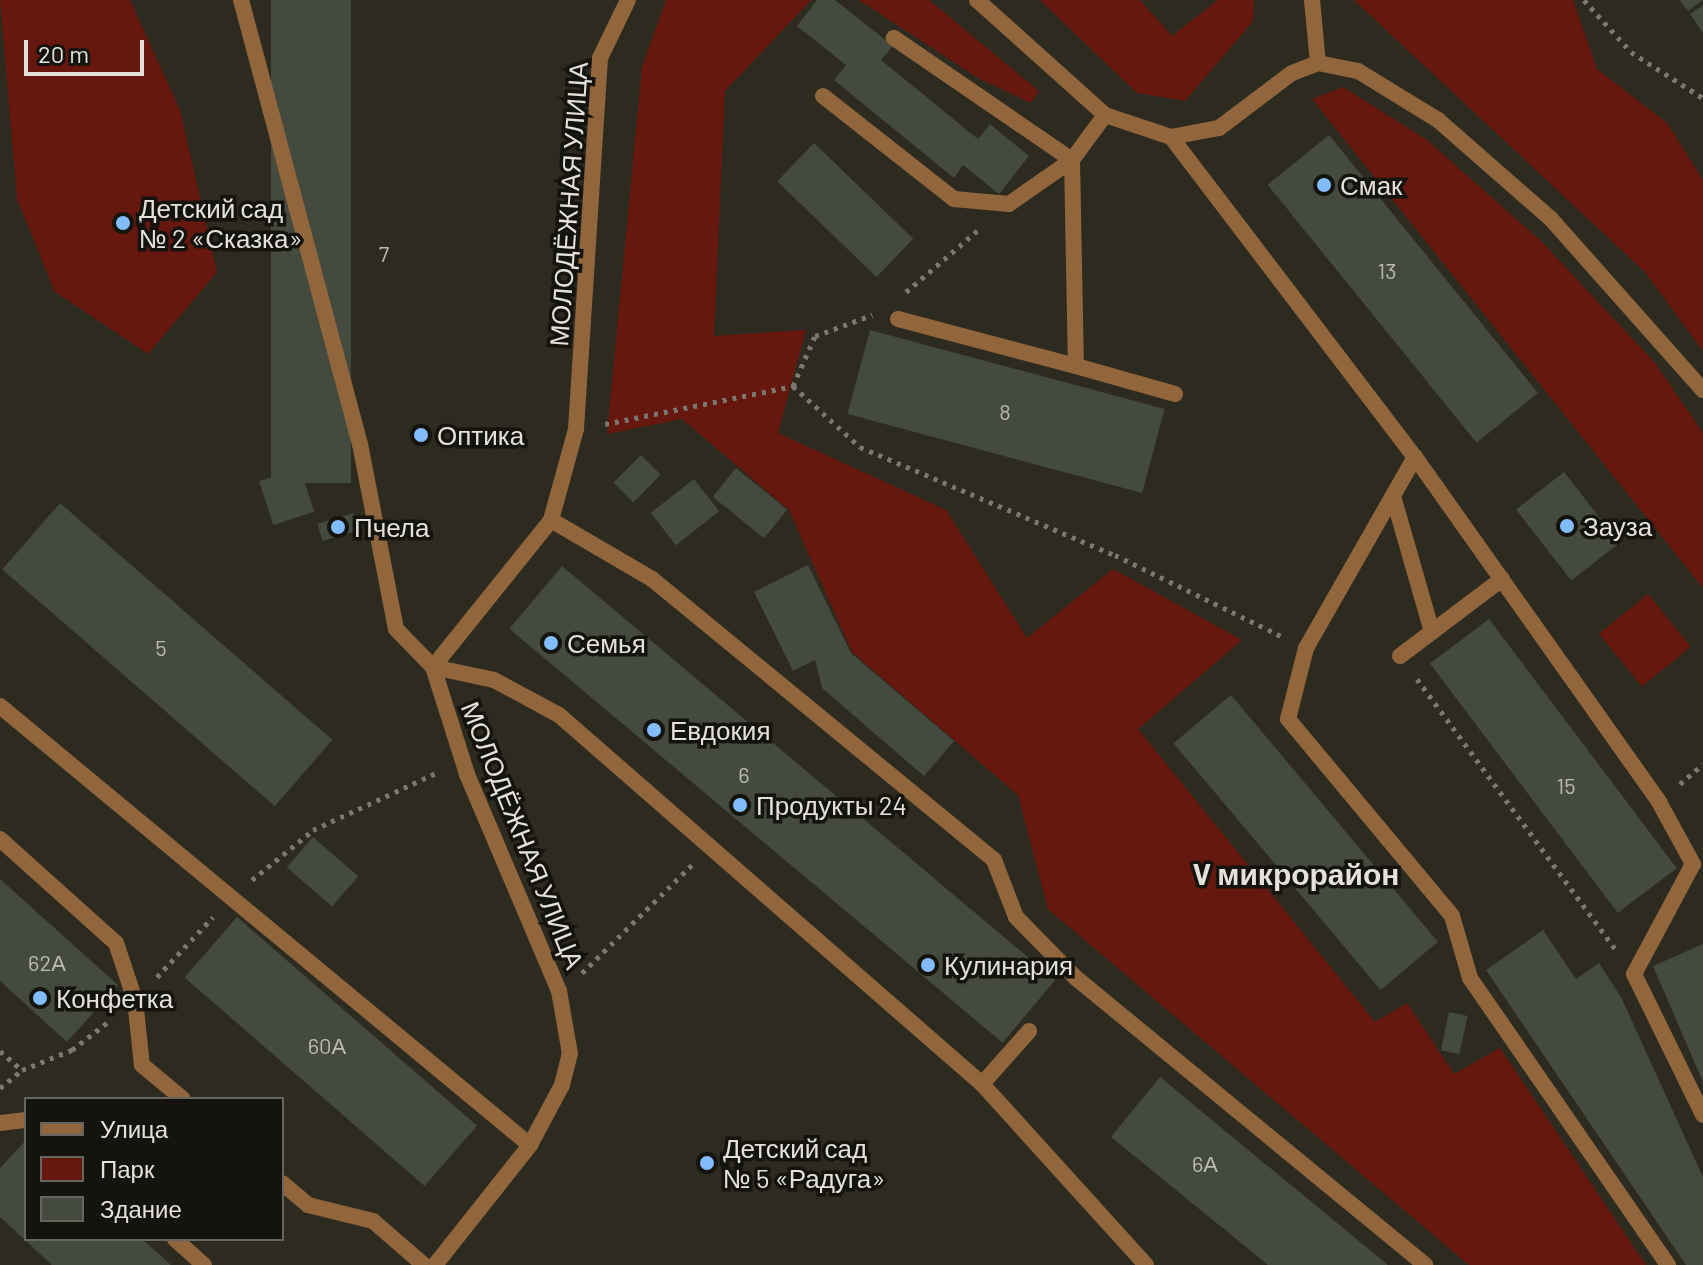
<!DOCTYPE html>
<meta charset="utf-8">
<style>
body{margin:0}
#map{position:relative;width:1703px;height:1265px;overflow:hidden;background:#2d2a1f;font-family:Barlow,sans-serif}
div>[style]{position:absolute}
.green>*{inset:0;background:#67180e;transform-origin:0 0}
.building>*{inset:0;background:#454a3e;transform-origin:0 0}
.path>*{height:5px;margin-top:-2.5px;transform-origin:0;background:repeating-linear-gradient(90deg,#7b796f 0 4px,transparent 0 10px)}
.lane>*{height:16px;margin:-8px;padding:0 8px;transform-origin:8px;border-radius:8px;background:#92663d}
.street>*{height:16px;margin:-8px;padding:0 8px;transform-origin:8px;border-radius:8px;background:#92663d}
.dots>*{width:22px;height:22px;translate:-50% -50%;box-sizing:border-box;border:4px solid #14130e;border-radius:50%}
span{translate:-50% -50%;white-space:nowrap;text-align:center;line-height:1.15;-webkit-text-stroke:7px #14130e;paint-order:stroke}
.number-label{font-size:22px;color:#bcbbb2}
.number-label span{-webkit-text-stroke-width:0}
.poi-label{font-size:26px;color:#e3e1d9}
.left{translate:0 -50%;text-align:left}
.street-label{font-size:26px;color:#e3e1d9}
.quarter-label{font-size:30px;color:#e3e1d9;font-weight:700}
.legend{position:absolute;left:24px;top:1097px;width:260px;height:144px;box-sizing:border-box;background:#14130e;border:2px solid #67655f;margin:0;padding:10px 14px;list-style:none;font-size:24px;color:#e3e1d9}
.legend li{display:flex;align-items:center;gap:16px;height:40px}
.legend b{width:40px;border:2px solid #67655f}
.scale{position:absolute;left:24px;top:40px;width:120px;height:36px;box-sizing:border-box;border:4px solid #e3e1d9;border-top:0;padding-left:10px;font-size:24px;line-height:28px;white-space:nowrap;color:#e3e1d9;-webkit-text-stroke:6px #14130e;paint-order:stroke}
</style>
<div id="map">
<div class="green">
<div style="clip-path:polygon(0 0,130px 0,180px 110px,217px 272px,148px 354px,55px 292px,17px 199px)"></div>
<div style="clip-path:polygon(666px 0,811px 0,725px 91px,714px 336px,806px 330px,778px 433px,946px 510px,1027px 638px,1113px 569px,1242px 640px,1138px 729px,1375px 1022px,1407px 1003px,1454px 1074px,1500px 1048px,1646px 1265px,1469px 1265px,1048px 909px,1018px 795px,852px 652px,789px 510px,682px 419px,607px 434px,642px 67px)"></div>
<div style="clip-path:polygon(859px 0,929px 0,1039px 91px,1031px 103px,978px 78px)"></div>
<div style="clip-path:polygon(1040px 0,1140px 0,1172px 36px,1218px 0,1254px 0,1253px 21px,1185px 101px,1137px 93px)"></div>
<div style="clip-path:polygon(1354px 0,1573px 0,1597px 69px,1667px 123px,1703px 180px,1703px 351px,1645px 272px)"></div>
<div style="clip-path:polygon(1343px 87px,1427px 140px,1542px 242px,1655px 363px,1703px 433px,1703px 588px,1312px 99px)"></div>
<div style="left:1648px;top:594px;width:68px;height:63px;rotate:51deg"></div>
</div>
<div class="building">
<div style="left:271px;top:0;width:80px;height:483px"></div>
<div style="clip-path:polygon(817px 0,835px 0,893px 46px,881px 60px,978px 139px,990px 124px,1029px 156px,999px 194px,963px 165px,954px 178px,834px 80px,846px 65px,797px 26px)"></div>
<div style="clip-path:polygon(1679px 0,1703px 0,1688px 11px)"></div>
<div style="clip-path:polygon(1703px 5px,1703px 33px,1690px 14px)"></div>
<div style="left:1329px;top:135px;width:332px;height:79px;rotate:51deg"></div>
<div style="left:814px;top:143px;width:138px;height:53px;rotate:44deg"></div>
<div style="left:870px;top:330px;width:305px;height:87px;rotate:15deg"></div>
<div style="left:641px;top:455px;width:28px;height:39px;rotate:45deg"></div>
<div style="left:300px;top:468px;width:46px;height:43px;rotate:72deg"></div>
<div style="left:736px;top:468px;width:66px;height:37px;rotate:39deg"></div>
<div style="left:1564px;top:472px;width:90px;height:61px;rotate:52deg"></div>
<div style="left:694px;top:479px;width:41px;height:55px;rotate:52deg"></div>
<div style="left:60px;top:503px;width:361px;height:88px;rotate:41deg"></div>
<div style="left:354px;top:513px;width:18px;height:38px;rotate:74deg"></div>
<div style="clip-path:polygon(808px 565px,851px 653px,954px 741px,924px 776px,822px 688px,815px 660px,793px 671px,754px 592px)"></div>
<div style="left:562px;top:566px;width:644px;height:82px;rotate:40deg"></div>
<div style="left:1489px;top:619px;width:312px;height:74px;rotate:53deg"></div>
<div style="left:1231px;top:695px;width:322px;height:75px;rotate:50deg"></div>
<div style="left:313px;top:837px;width:60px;height:40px;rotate:41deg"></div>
<div style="clip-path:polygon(0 879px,118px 985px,67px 1042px,0 981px)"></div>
<div style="left:237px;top:917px;width:318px;height:80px;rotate:41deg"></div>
<div style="clip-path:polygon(1543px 930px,1576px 979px,1599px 963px,1621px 997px,1703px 1177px,1703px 1265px,1686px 1265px,1486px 970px)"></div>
<div style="clip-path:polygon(1703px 944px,1703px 1082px,1653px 966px)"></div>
<div style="left:1449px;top:1012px;width:19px;height:39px;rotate:12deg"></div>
<div style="clip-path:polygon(1160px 1077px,1207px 1116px,1388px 1265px,1268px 1265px,1111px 1137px)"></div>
<div style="clip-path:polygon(26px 1140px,26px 1239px,142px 1239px,171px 1265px,52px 1265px,0 1217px,0 1168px)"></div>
</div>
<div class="path">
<div style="left:1584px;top:0;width:70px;rotate:47.9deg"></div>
<div style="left:1631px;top:52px;width:85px;rotate:32.6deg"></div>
<div style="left:906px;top:292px;width:94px;rotate:-40.7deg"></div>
<div style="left:793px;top:386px;width:91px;rotate:42.3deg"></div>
<div style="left:860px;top:447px;width:277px;rotate:23deg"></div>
<div style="left:1115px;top:555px;width:187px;rotate:26deg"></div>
<div style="left:793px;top:386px;width:55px;rotate:-66.3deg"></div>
<div style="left:815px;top:336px;width:61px;rotate:-20.2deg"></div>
<div style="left:605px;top:424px;width:192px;rotate:-11.4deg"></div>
<div style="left:1417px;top:679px;width:338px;rotate:53.7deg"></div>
<div style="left:1680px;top:784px;width:30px;rotate:-41deg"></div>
<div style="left:252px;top:880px;width:79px;rotate:-39.3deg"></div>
<div style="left:313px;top:830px;width:138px;rotate:-24.9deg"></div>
<div style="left:582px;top:973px;width:154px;rotate:-44.5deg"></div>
<div style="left:157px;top:977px;width:82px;rotate:-47deg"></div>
<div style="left:0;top:1051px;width:29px;rotate:41deg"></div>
<div style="left:0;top:1088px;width:28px;rotate:-39deg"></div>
<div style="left:22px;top:1070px;width:54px;rotate:-21.8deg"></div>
<div style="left:72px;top:1050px;width:46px;rotate:-37.9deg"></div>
</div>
<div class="lane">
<div style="left:241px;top:0;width:460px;rotate:75deg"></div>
<div style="left:360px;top:444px;width:188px;rotate:79deg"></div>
<div style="left:396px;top:629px;width:53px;rotate:45.8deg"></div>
<div style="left:433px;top:667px;width:62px;rotate:12deg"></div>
<div style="left:494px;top:680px;width:74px;rotate:28.3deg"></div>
<div style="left:559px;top:715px;width:561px;rotate:41.1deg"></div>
<div style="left:982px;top:1084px;width:244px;rotate:47.8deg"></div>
<div style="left:1312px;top:0;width:63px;rotate:84.6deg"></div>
<div style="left:823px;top:96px;width:167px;rotate:38.2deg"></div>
<div style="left:954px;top:199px;width:55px;rotate:5.2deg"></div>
<div style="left:1009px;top:204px;width:77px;rotate:-34.9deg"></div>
<div style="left:1072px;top:160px;width:216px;rotate:-145.6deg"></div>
<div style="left:1105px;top:115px;width:56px;rotate:126.3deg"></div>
<div style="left:1072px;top:160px;width:206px;rotate:88.9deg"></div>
<div style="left:1076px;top:366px;width:103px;rotate:15.8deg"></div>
<div style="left:1171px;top:137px;width:402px;rotate:52.7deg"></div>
<div style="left:1415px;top:457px;width:220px;rotate:119.7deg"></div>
<div style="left:1306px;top:648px;width:73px;rotate:104.2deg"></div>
<div style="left:1288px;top:719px;width:256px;rotate:50.2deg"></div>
<div style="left:1452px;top:916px;width:65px;rotate:73.8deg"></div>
<div style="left:1470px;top:978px;width:349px;rotate:55.4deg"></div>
<div style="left:898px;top:319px;width:184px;rotate:14.8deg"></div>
<div style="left:1415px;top:457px;width:423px;rotate:54.7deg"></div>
<div style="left:1659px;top:802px;width:71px;rotate:61.3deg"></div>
<div style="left:1693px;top:864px;width:125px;rotate:118.2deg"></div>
<div style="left:1634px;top:974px;width:157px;rotate:63.9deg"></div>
<div style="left:1393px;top:496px;width:141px;rotate:74deg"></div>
<div style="left:551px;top:520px;width:117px;rotate:30.3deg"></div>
<div style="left:652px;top:579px;width:443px;rotate:39.4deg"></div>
<div style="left:994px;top:860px;width:61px;rotate:68.9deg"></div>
<div style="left:1016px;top:917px;width:86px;rotate:45.5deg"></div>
<div style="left:1076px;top:978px;width:452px;rotate:39.4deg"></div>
<div style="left:1400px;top:656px;width:128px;rotate:-37deg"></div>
<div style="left:0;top:706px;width:688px;rotate:39.64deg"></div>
<div style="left:0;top:839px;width:156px;rotate:41.9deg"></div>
<div style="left:116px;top:943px;width:60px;rotate:71.6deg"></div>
<div style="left:135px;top:1000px;width:65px;rotate:83.9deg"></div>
<div style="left:142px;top:1065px;width:53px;rotate:39.7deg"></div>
<div style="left:982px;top:1084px;width:71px;rotate:-48.4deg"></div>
<div style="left:0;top:1123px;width:26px;rotate:-7deg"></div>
<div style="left:282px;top:1183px;width:34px;rotate:40deg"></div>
<div style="left:308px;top:1205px;width:67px;rotate:13.8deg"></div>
<div style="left:373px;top:1221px;width:67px;rotate:40.8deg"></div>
<div style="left:175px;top:1239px;width:39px;rotate:42deg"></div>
</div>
<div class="street">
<div style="left:977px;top:0;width:172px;rotate:41.9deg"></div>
<div style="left:1105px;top:115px;width:70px;rotate:18.4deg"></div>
<div style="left:1171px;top:137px;width:49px;rotate:-10.6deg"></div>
<div style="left:1219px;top:128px;width:91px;rotate:-37deg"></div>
<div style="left:1292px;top:73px;width:28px;rotate:-21deg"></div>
<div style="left:1318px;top:63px;width:41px;rotate:11.3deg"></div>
<div style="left:1358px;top:71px;width:94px;rotate:31.5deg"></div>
<div style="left:1438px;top:120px;width:150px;rotate:41.2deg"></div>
<div style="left:1551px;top:219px;width:229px;rotate:48.4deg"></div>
<div style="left:435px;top:1265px;width:153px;rotate:-51.6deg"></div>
<div style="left:530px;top:1145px;width:68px;rotate:-61.9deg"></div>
<div style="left:562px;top:1085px;width:32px;rotate:-76deg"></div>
<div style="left:570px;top:1054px;width:64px;rotate:-99.9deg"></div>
<div style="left:559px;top:991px;width:236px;rotate:-113deg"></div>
<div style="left:467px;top:774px;width:112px;rotate:-107.6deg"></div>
<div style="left:433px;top:667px;width:189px;rotate:-51.2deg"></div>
<div style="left:551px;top:520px;width:94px;rotate:-74.6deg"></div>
<div style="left:576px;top:429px;width:372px;rotate:-86.3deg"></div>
<div style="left:600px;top:58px;width:64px;rotate:-64.2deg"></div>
</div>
<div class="dots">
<div style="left:1324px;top:185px;background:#82bcfa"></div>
<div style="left:123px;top:223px;background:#82bcfa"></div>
<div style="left:421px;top:435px;background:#82bcfa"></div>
<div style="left:1567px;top:526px;background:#82bcfa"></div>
<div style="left:338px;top:527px;background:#82bcfa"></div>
<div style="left:551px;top:643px;background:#82bcfa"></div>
<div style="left:654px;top:730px;background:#82bcfa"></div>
<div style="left:740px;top:805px;background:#82bcfa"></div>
<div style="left:928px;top:965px;background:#82bcfa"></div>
<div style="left:40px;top:998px;background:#82bcfa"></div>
<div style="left:707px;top:1163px;background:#82bcfa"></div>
</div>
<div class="number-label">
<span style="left:384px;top:254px">7</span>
<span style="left:1387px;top:271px">13</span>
<span style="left:1005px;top:412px">8</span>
<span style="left:161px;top:648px">5</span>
<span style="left:744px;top:775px">6</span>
<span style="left:1566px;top:786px">15</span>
<span style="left:47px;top:963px">62А</span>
<span style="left:327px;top:1046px">60А</span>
<span style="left:1205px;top:1164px">6А</span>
</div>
<div class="poi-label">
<span class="left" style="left:1340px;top:185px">Смак</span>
<span class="left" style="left:139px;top:223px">Детский сад<br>№ 2 «Сказка»</span>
<span class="left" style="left:437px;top:435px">Оптика</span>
<span class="left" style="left:1583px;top:526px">Зауза</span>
<span class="left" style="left:354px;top:527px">Пчела</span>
<span class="left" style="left:567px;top:643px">Семья</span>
<span class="left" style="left:670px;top:730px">Евдокия</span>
<span class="left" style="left:756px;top:805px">Продукты 24</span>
<span class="left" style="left:944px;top:965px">Кулинария</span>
<span class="left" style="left:56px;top:998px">Конфетка</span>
<span class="left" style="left:723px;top:1163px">Детский сад<br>№ 5 «Радуга»</span>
</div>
<div class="street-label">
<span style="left:568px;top:204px;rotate:-86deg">МОЛОДЁЖНАЯ УЛИЦА</span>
<span style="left:523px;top:835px;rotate:68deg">МОЛОДЁЖНАЯ УЛИЦА</span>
</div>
<div class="quarter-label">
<span style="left:1296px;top:873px">V микрорайон</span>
</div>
<ul class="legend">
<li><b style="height:10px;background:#92663d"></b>Улица</li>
<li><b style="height:22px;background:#67180e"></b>Парк</li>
<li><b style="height:22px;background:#454a3e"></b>Здание</li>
</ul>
<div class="scale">20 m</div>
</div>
